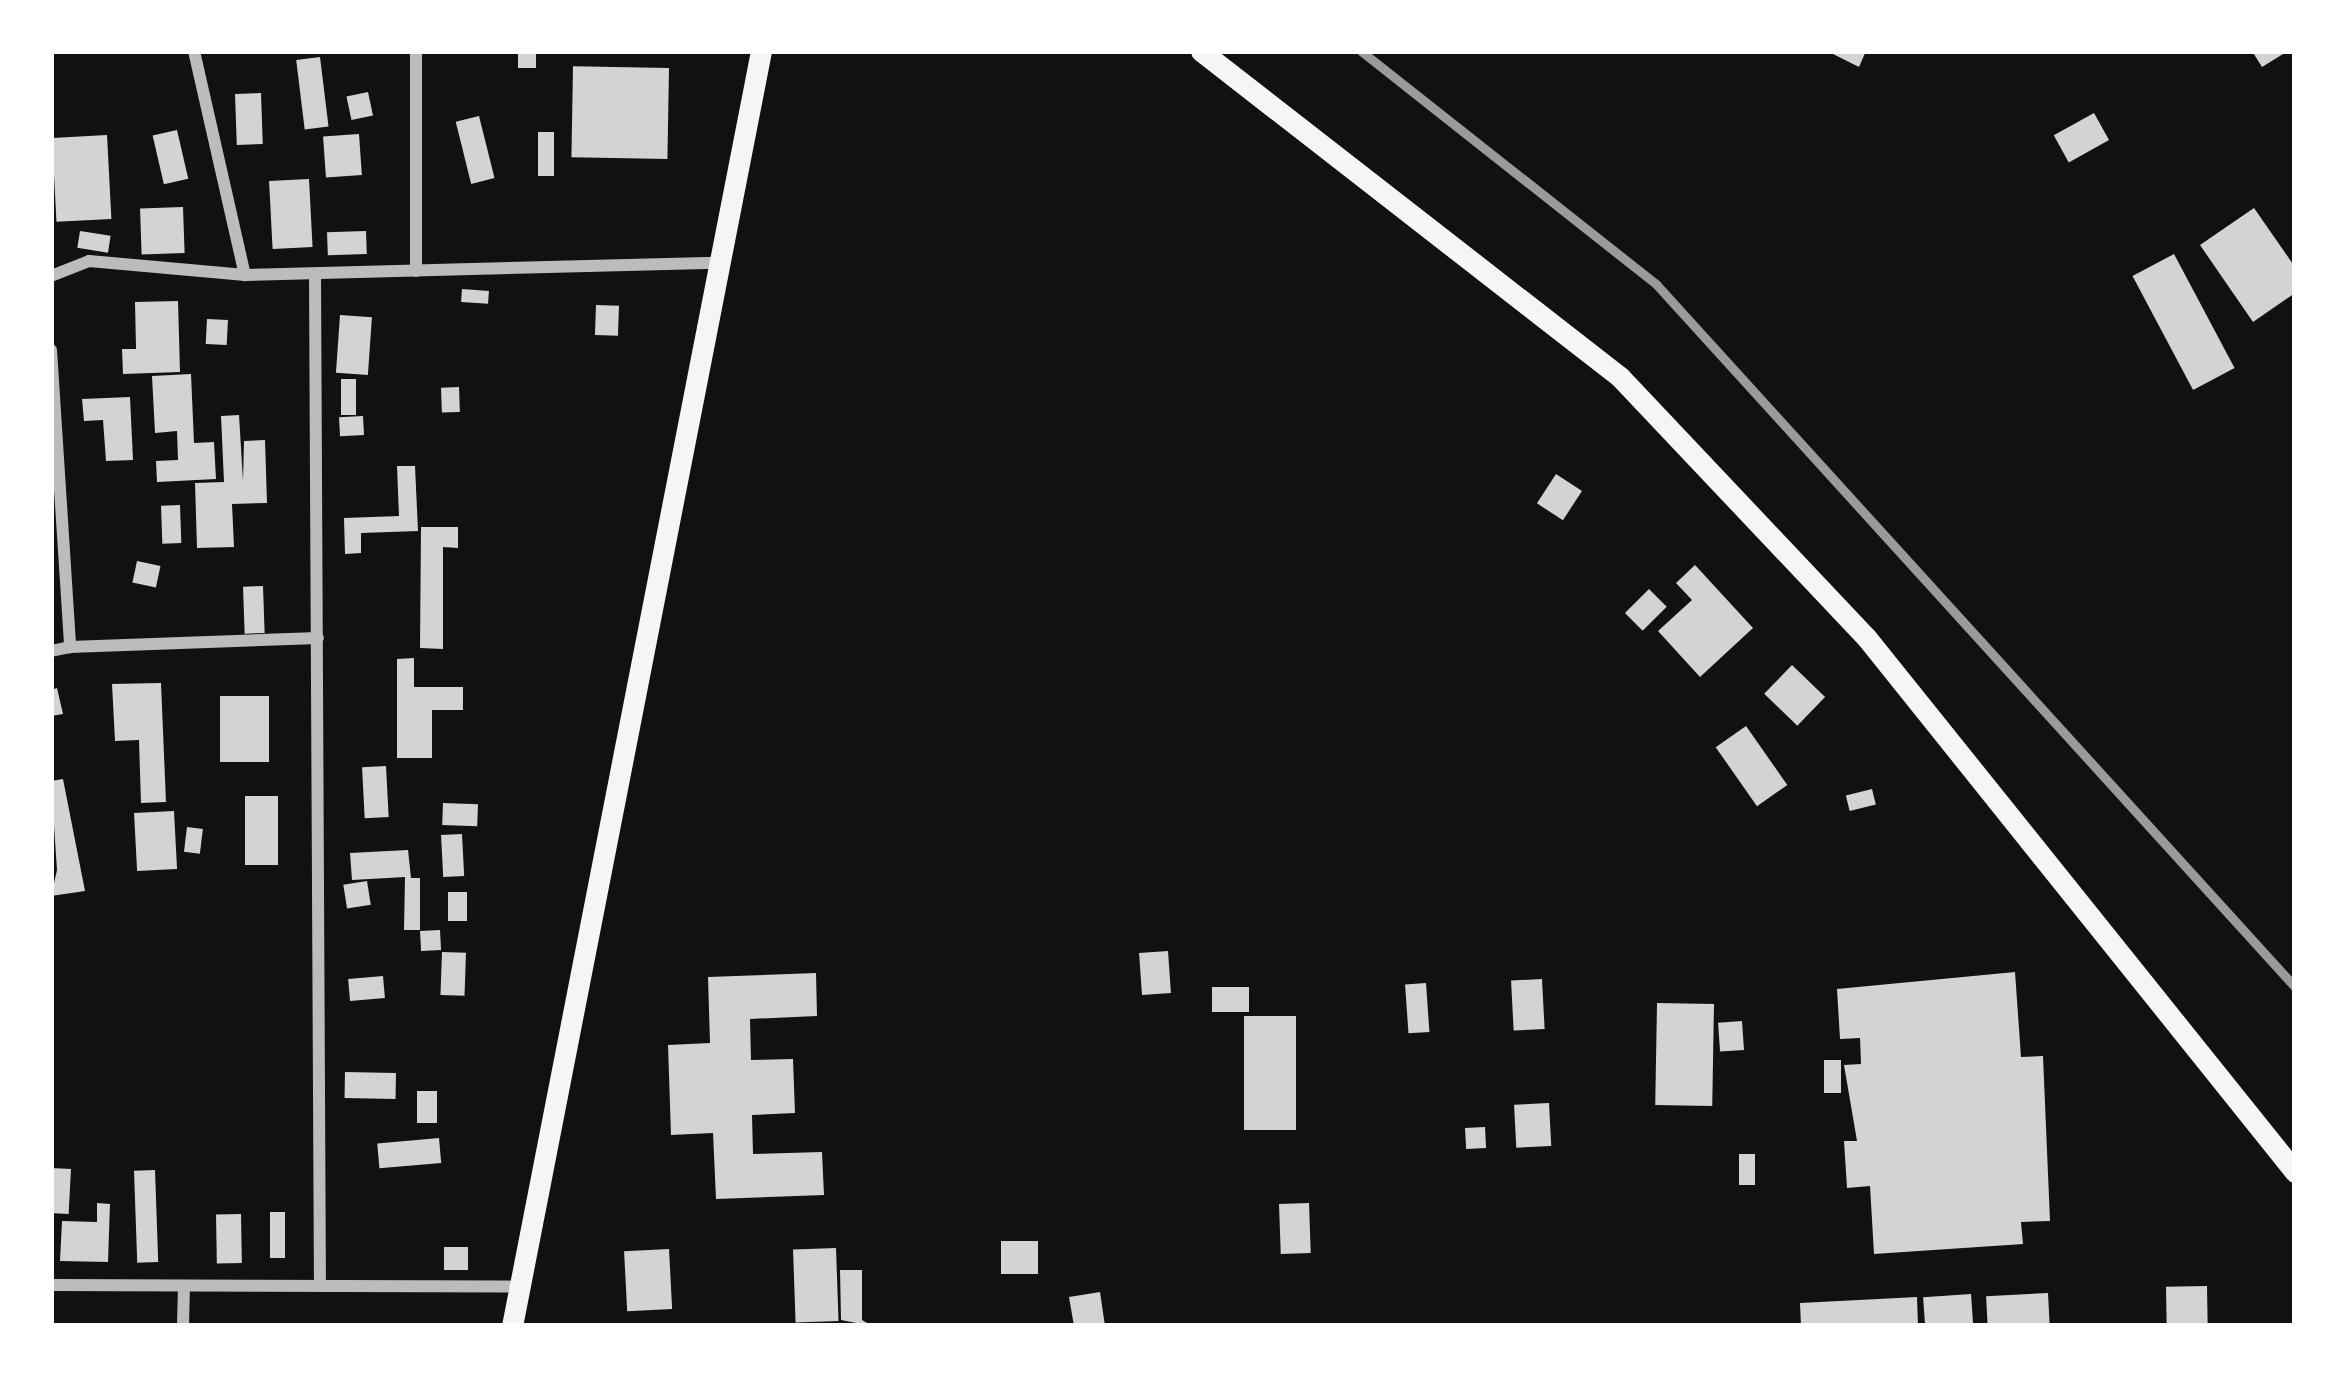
<!DOCTYPE html>
<style>
body{margin:0}
#map{position:relative;width:2346px;height:1377px;overflow:hidden;background:#111;font-family:"DejaVu Sans",sans-serif}
div>[style]{position:absolute}
.building>*{inset:0;background:#d3d3d3;transform-origin:0 0}
.minor>*{height:12px;margin:-6px;padding:0 6px;transform-origin:6px;border-radius:6px;background:#bcbcbc}
.secondary>*{height:21px;margin:-10.5px;padding:0 10.5px;transform-origin:10.5px;border-radius:10.5px;background:#f5f5f5}
.rail>*{height:9px;margin:-4.5px;padding:0 4.5px;transform-origin:4.5px;border-radius:4.5px;background:#9a9a9a}
span{translate:-50% -50%;white-space:nowrap;text-align:center;line-height:1.15;-webkit-text-stroke:9px #fff;paint-order:stroke}
.frame{position:absolute;inset:0;border:54px solid #fff;pointer-events:none}
</style>
<div id="map">
<div class="building">
<div style="left:518px;top:51px;width:18px;height:17px"></div>
<div style="clip-path:polygon(1827px 51px,1866px 51px,1859px 67px)"></div>
<div style="clip-path:polygon(2252px 51px,2288px 51px,2262px 67px)"></div>
<div style="left:320px;top:57px;width:70px;height:24px;rotate:83deg"></div>
<div style="left:669px;top:68px;width:91px;height:96px;rotate:91deg"></div>
<div style="left:368px;top:92px;width:24px;height:22px;rotate:78deg"></div>
<div style="left:261px;top:93px;width:51px;height:26px;rotate:88deg"></div>
<div style="left:2094px;top:113px;width:31px;height:46px;rotate:61deg"></div>
<div style="left:479px;top:116px;width:64px;height:24px;rotate:76deg"></div>
<div style="left:177px;top:130px;width:50px;height:25px;rotate:77deg"></div>
<div style="left:538px;top:132px;width:16px;height:44px"></div>
<div style="left:359px;top:134px;width:41px;height:36px;rotate:86deg"></div>
<div style="left:107px;top:135px;width:84px;height:55px;rotate:87deg"></div>
<div style="left:309px;top:179px;width:68px;height:40px;rotate:87deg"></div>
<div style="left:183px;top:207px;width:46px;height:43px;rotate:88deg"></div>
<div style="clip-path:polygon(2254px 208px,2295px 267px,2295px 293px,2253px 322px,2200px 245px)"></div>
<div style="left:80px;top:231px;width:31px;height:17px;rotate:9deg"></div>
<div style="left:366px;top:231px;width:23px;height:39px;rotate:88deg"></div>
<div style="left:2174px;top:254px;width:129px;height:47px;rotate:62deg"></div>
<div style="left:462px;top:289px;width:27px;height:13px;rotate:4deg"></div>
<div style="clip-path:polygon(178px 301px,180px 372px,123px 374px,122px 349px,136px 349px,135px 302px)"></div>
<div style="left:596px;top:305px;width:23px;height:30px;rotate:2deg"></div>
<div style="left:340px;top:315px;width:32px;height:58px;rotate:4deg"></div>
<div style="left:207px;top:319px;width:21px;height:25px;rotate:3deg"></div>
<div style="clip-path:polygon(191px 374px,194px 443px,214px 442px,216px 479px,157px 482px,156px 461px,178px 460px,177px 431px,155px 433px,152px 376px)"></div>
<div style="left:341px;top:379px;width:15px;height:36px"></div>
<div style="left:459px;top:387px;width:25px;height:18px;rotate:88deg"></div>
<div style="clip-path:polygon(130px 397px,133px 460px,106px 461px,103px 420px,84px 421px,82px 399px)"></div>
<div style="clip-path:polygon(239px 415px,243px 481px,244px 441px,265px 440px,267px 503px,232px 504px,234px 547px,197px 548px,195px 483px,224px 482px,221px 416px)"></div>
<div style="left:363px;top:416px;width:19px;height:24px;rotate:87deg"></div>
<div style="clip-path:polygon(397px 466px,415px 466px,418px 531px,361px 533px,361px 553px,345px 554px,344px 518px,399px 516px)"></div>
<div style="left:1556px;top:474px;width:31px;height:35px;rotate:33deg"></div>
<div style="left:180px;top:505px;width:38px;height:19px;rotate:88deg"></div>
<div style="clip-path:polygon(421px 527px,458px 527px,458px 548px,443px 547px,443px 649px,420px 648px)"></div>
<div style="left:137px;top:561px;width:24px;height:22px;rotate:12deg"></div>
<div style="clip-path:polygon(1695px 565px,1753px 628px,1700px 677px,1658px 631px,1692px 600px,1676px 583px)"></div>
<div style="left:263px;top:586px;width:47px;height:20px;rotate:88deg"></div>
<div style="left:1649px;top:589px;width:25px;height:34px;rotate:45deg"></div>
<div style="clip-path:polygon(414px 658px,414px 687px,463px 687px,463px 710px,432px 710px,432px 758px,397px 758px,397px 659px)"></div>
<div style="left:1792px;top:665px;width:46px;height:40px;rotate:44deg"></div>
<div style="clip-path:polygon(161px 683px,166px 802px,141px 803px,139px 740px,115px 741px,112px 684px)"></div>
<div style="clip-path:polygon(57px 688px,63px 714px,51px 716px,51px 690px)"></div>
<div style="left:220px;top:696px;width:49px;height:66px"></div>
<div style="left:1746px;top:726px;width:72px;height:37px;rotate:55deg"></div>
<div style="left:386px;top:766px;width:51px;height:24px;rotate:87deg"></div>
<div style="clip-path:polygon(63px 779px,85px 891px,51px 896px,57px 870px,51px 781px)"></div>
<div style="left:1872px;top:789px;width:16px;height:27px;rotate:76deg"></div>
<div style="left:278px;top:796px;width:69px;height:33px;rotate:90deg"></div>
<div style="left:443px;top:803px;width:35px;height:22px;rotate:2deg"></div>
<div style="left:174px;top:811px;width:58px;height:40px;rotate:87deg"></div>
<div style="left:187px;top:827px;width:16px;height:25px;rotate:7deg"></div>
<div style="left:462px;top:834px;width:42px;height:21px;rotate:87deg"></div>
<div style="clip-path:polygon(408px 850px,411px 878px,420px 878px,420px 930px,404px 930px,405px 877px,352px 880px,350px 853px)"></div>
<div style="left:367px;top:881px;width:24px;height:24px;rotate:81deg"></div>
<div style="left:448px;top:892px;width:19px;height:29px"></div>
<div style="left:440px;top:930px;width:20px;height:20px;rotate:87deg"></div>
<div style="left:1168px;top:951px;width:42px;height:29px;rotate:86deg"></div>
<div style="left:442px;top:952px;width:24px;height:43px;rotate:2deg"></div>
<div style="clip-path:polygon(2015px 972px,2021px 1057px,2043px 1056px,2050px 1221px,2021px 1222px,2023px 1244px,1874px 1254px,1870px 1186px,1847px 1188px,1844px 1141px,1857px 1141px,1844px 1065px,1861px 1064px,1860px 1038px,1840px 1039px,1837px 989px)"></div>
<div style="clip-path:polygon(816px 973px,817px 1016px,750px 1019px,751px 1060px,793px 1059px,795px 1113px,752px 1115px,753px 1154px,822px 1152px,824px 1195px,716px 1199px,713px 1133px,671px 1135px,668px 1045px,710px 1043px,708px 977px)"></div>
<div style="left:383px;top:976px;width:22px;height:35px;rotate:85deg"></div>
<div style="left:1542px;top:979px;width:50px;height:31px;rotate:87deg"></div>
<div style="left:1426px;top:983px;width:49px;height:21px;rotate:86deg"></div>
<div style="left:1212px;top:987px;width:37px;height:25px"></div>
<div style="left:1714px;top:1004px;width:102px;height:57px;rotate:91deg"></div>
<div style="left:1244px;top:1016px;width:52px;height:114px"></div>
<div style="left:1742px;top:1021px;width:29px;height:24px;rotate:86deg"></div>
<div style="left:1824px;top:1060px;width:17px;height:33px"></div>
<div style="left:345px;top:1072px;width:51px;height:26px;rotate:1deg"></div>
<div style="left:417px;top:1091px;width:20px;height:32px"></div>
<div style="left:1549px;top:1103px;width:43px;height:35px;rotate:87deg"></div>
<div style="left:1485px;top:1127px;width:21px;height:20px;rotate:87deg"></div>
<div style="left:439px;top:1138px;width:25px;height:62px;rotate:85deg"></div>
<div style="left:1739px;top:1154px;width:16px;height:31px"></div>
<div style="left:51px;top:1168px;width:20px;height:45px;rotate:3deg"></div>
<div style="left:155px;top:1170px;width:92px;height:21px;rotate:88deg"></div>
<div style="clip-path:polygon(97px 1203px,110px 1204px,108px 1262px,60px 1261px,62px 1221px,97px 1222px)"></div>
<div style="left:1309px;top:1203px;width:50px;height:30px;rotate:88deg"></div>
<div style="left:270px;top:1212px;width:15px;height:46px"></div>
<div style="left:241px;top:1214px;width:49px;height:25px;rotate:89deg"></div>
<div style="left:1001px;top:1241px;width:37px;height:33px"></div>
<div style="left:444px;top:1247px;width:24px;height:23px"></div>
<div style="left:836px;top:1248px;width:73px;height:43px;rotate:88deg"></div>
<div style="left:669px;top:1249px;width:60px;height:45px;rotate:87deg"></div>
<div style="clip-path:polygon(840px 1270px,862px 1270px,862px 1320px,872px 1326px,841px 1320px)"></div>
<div style="left:2207px;top:1286px;width:40px;height:41px;rotate:89deg"></div>
<div style="clip-path:polygon(1100px 1292px,1105px 1326px,1074px 1326px,1069px 1297px)"></div>
<div style="left:2048px;top:1293px;width:33px;height:62px;rotate:87deg"></div>
<div style="left:1971px;top:1294px;width:32px;height:48px;rotate:86deg"></div>
<div style="clip-path:polygon(1917px 1297px,1918px 1326px,1801px 1326px,1800px 1303px)"></div>
</div>
<div class="minor">
<div style="left:194px;top:51px;width:230px;rotate:77.2deg"></div>
<div style="left:416px;top:271px;width:220px;rotate:-90deg"></div>
<div style="left:315px;top:274px;width:1012px;rotate:89.72deg"></div>
<div style="left:51px;top:276px;width:41px;rotate:-21.5deg"></div>
<div style="left:89px;top:261px;width:157px;rotate:5.1deg"></div>
<div style="left:245px;top:275px;width:472px;rotate:-1.5deg"></div>
<div style="left:51px;top:350px;width:298px;rotate:86.3deg"></div>
<div style="left:70px;top:647px;width:248px;rotate:-2.1deg"></div>
<div style="left:51px;top:651px;width:19px;rotate:-12deg"></div>
<div style="left:51px;top:1285px;width:468px;rotate:0.2deg"></div>
<div style="left:183px;top:1326px;width:40px;rotate:-88.6deg"></div>
</div>
<div class="secondary">
<div style="left:1201px;top:51px;width:531px;rotate:37.88deg"></div>
<div style="left:1620px;top:377px;width:358px;rotate:46.6deg"></div>
<div style="left:1866px;top:637px;width:686px;rotate:51.27deg"></div>
<div style="left:512px;top:1326px;width:1299px;rotate:-78.95deg"></div>
</div>
<div class="rail">
<div style="left:1361px;top:51px;width:376px;rotate:38.3deg"></div>
<div style="left:1656px;top:284px;width:950px;rotate:47.73deg"></div>
</div>
<div class="frame"></div>
</div>
